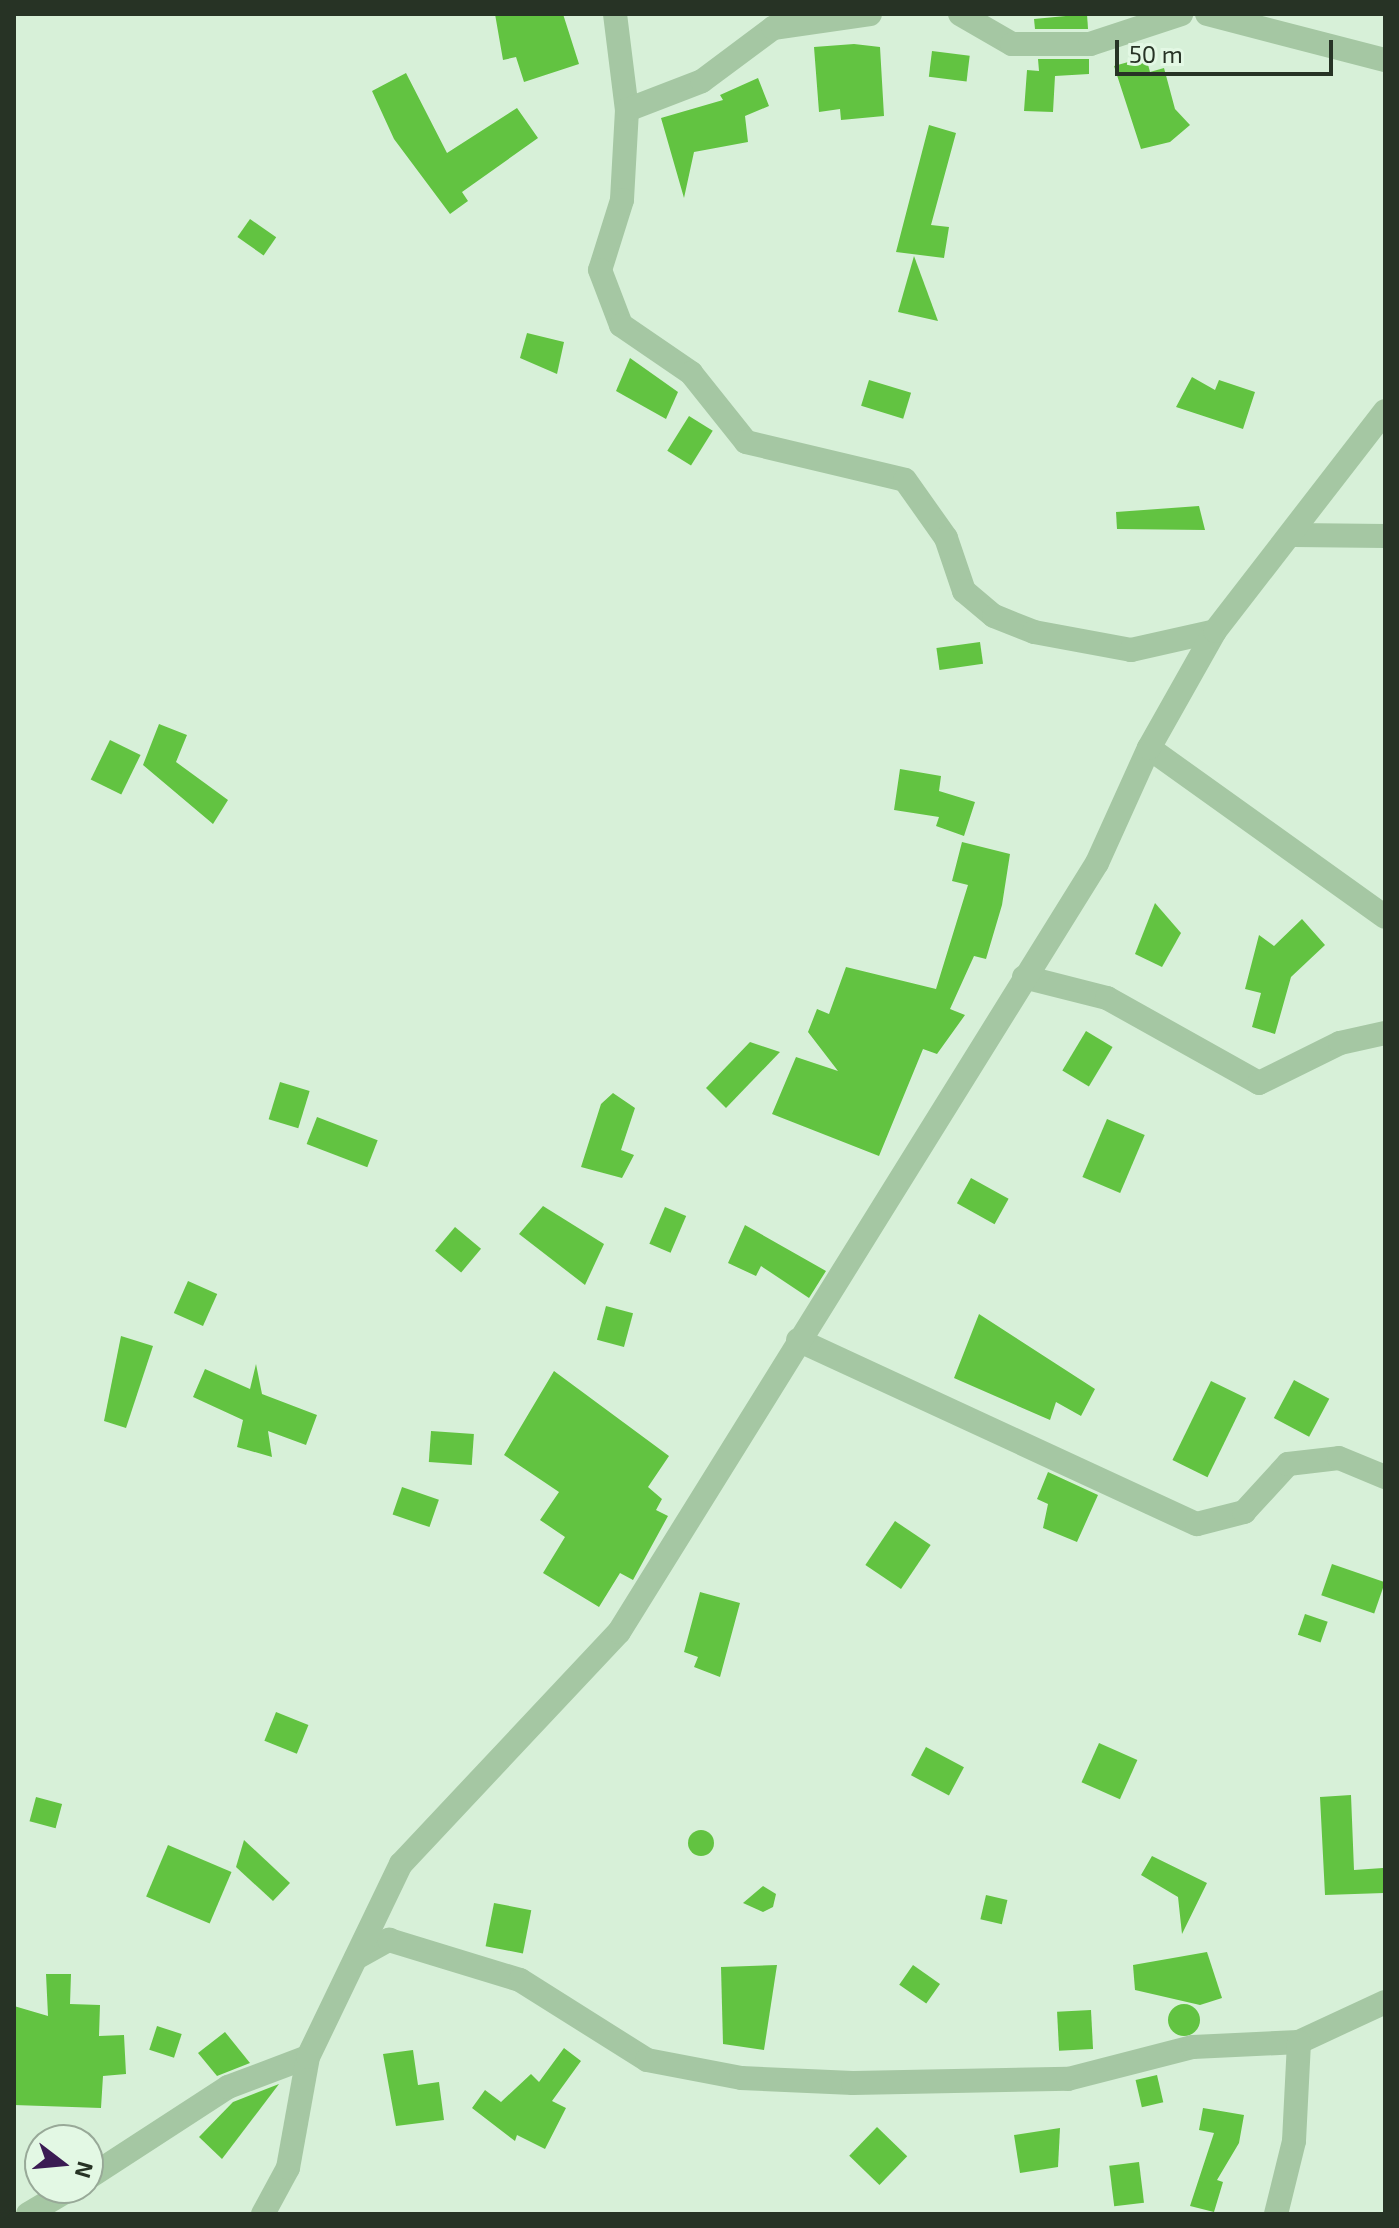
<!DOCTYPE html>
<style>
body{margin:0}
#map{position:relative;width:1399px;height:2228px;overflow:hidden;background:#d7f0d8;font-family:"Exo 2",sans-serif}
div>[style]{position:absolute}
.building>*{inset:0;background:#62c341;transform-origin:0 0}
.round{border-radius:50%}
.street>*{height:24px;margin:-12px;padding:0 12px;transform-origin:12px;border-radius:12px;background:#a5c7a3}
span{translate:-50% -50%;white-space:nowrap;text-align:center;line-height:1.15;-webkit-text-stroke:8px #e3f8e4;paint-order:stroke}
.frame{position:absolute;inset:0;border:16px solid #273325;pointer-events:none}
.north{position:absolute;left:24px;top:2124px;width:80px;height:80px;box-sizing:border-box;background:#e3f8e4;border:2px solid #98a998;border-radius:50%;rotate:106deg;font-size:22px;font-weight:700;line-height:32px;text-align:center;color:#273325}
.north::after{content:'';display:block;margin:auto;width:28px;height:36px;background:#3b1c53;clip-path:polygon(50% 0,100% 100%,50% 72%,0 100%)}
.scale{position:absolute;left:1115px;top:40px;width:218px;height:36px;box-sizing:border-box;border:4px solid #273325;border-top:0;padding-left:10px;font-size:24px;line-height:28px;white-space:nowrap;color:#273325;-webkit-text-stroke:6px #e3f8e4;paint-order:stroke}
</style>
<div id="map">
<div class="building">
<div style="clip-path:polygon(495px 14px,563px 14px,579px 64px,524px 82px,516px 57px,503px 60px)"></div>
<div style="clip-path:polygon(1087px 14px,1088px 29px,1035px 29px,1034px 19px)"></div>
<div style="clip-path:polygon(854px 44px,880px 47px,884px 116px,841px 120px,840px 109px,819px 112px,814px 47px)"></div>
<div style="left:932px;top:51px;width:38px;height:26px;rotate:7deg"></div>
<div style="clip-path:polygon(1146px 57px,1150px 72px,1164px 68px,1175px 109px,1190px 125px,1170px 142px,1141px 149px,1114px 66px)"></div>
<div style="clip-path:polygon(1038px 59px,1089px 59px,1089px 74px,1055px 76px,1053px 112px,1024px 111px,1027px 70px,1039px 71px)"></div>
<div style="clip-path:polygon(406px 73px,447px 153px,517px 108px,538px 138px,462px 192px,468px 201px,450px 214px,394px 139px,372px 91px)"></div>
<div style="clip-path:polygon(758px 78px,769px 106px,745px 116px,748px 142px,694px 152px,684px 198px,661px 118px,723px 100px,720px 95px)"></div>
<div style="clip-path:polygon(929px 125px,956px 133px,931px 225px,949px 227px,944px 258px,896px 252px)"></div>
<div style="left:250px;top:219px;width:32px;height:22px;rotate:35deg"></div>
<div style="clip-path:polygon(914px 256px,938px 321px,898px 312px)"></div>
<div style="clip-path:polygon(527px 333px,564px 342px,557px 374px,520px 358px)"></div>
<div style="clip-path:polygon(630px 358px,678px 392px,666px 419px,616px 391px)"></div>
<div style="clip-path:polygon(1192px 377px,1215px 390px,1219px 380px,1255px 392px,1243px 429px,1176px 407px)"></div>
<div style="left:869px;top:380px;width:44px;height:27px;rotate:17deg"></div>
<div style="left:689px;top:416px;width:28px;height:41px;rotate:32deg"></div>
<div style="clip-path:polygon(1199px 506px,1205px 530px,1117px 529px,1116px 512px)"></div>
<div style="left:980px;top:642px;width:22px;height:44px;rotate:82deg"></div>
<div style="clip-path:polygon(159px 724px,187px 735px,176px 762px,228px 800px,213px 824px,143px 765px)"></div>
<div style="left:110px;top:740px;width:34px;height:44px;rotate:26deg"></div>
<div style="clip-path:polygon(900px 769px,941px 776px,939px 791px,975px 802px,964px 836px,936px 826px,939px 817px,894px 810px)"></div>
<div style="clip-path:polygon(962px 842px,1010px 854px,1002px 905px,986px 959px,974px 956px,950px 1009px,965px 1015px,937px 1054px,923px 1049px,879px 1156px,772px 1114px,796px 1057px,838px 1071px,808px 1032px,817px 1009px,829px 1014px,846px 967px,936px 989px,968px 885px,952px 881px)"></div>
<div style="clip-path:polygon(1155px 903px,1181px 933px,1162px 967px,1135px 954px)"></div>
<div style="clip-path:polygon(1302px 919px,1325px 945px,1291px 977px,1275px 1034px,1252px 1027px,1261px 993px,1245px 989px,1259px 935px,1274px 946px)"></div>
<div style="left:1086px;top:1031px;width:31px;height:46px;rotate:31deg"></div>
<div style="clip-path:polygon(750px 1042px,780px 1052px,726px 1108px,706px 1088px)"></div>
<div style="left:280px;top:1082px;width:31px;height:39px;rotate:17deg"></div>
<div style="clip-path:polygon(613px 1093px,635px 1108px,621px 1150px,634px 1155px,622px 1178px,581px 1167px,601px 1104px)"></div>
<div style="left:317px;top:1117px;width:65px;height:29px;rotate:21deg"></div>
<div style="left:1107px;top:1119px;width:41px;height:63px;rotate:23deg"></div>
<div style="left:971px;top:1178px;width:43px;height:29px;rotate:29deg"></div>
<div style="clip-path:polygon(543px 1206px,604px 1244px,585px 1285px,519px 1234px)"></div>
<div style="left:665px;top:1207px;width:23px;height:40px;rotate:23deg"></div>
<div style="clip-path:polygon(745px 1225px,826px 1271px,809px 1298px,761px 1266px,756px 1276px,728px 1263px)"></div>
<div style="left:455px;top:1227px;width:34px;height:31px;rotate:40deg"></div>
<div style="left:188px;top:1281px;width:32px;height:35px;rotate:24deg"></div>
<div style="left:606px;top:1306px;width:28px;height:35px;rotate:15deg"></div>
<div style="clip-path:polygon(979px 1314px,1095px 1389px,1081px 1416px,1056px 1402px,1050px 1420px,954px 1378px)"></div>
<div style="clip-path:polygon(121px 1336px,153px 1346px,126px 1428px,104px 1421px)"></div>
<div style="clip-path:polygon(256px 1364px,262px 1394px,317px 1415px,306px 1445px,268px 1431px,272px 1457px,237px 1447px,243px 1420px,193px 1397px,205px 1369px,250px 1389px)"></div>
<div style="clip-path:polygon(554px 1371px,669px 1456px,648px 1487px,662px 1499px,656px 1510px,668px 1516px,633px 1580px,620px 1573px,599px 1607px,543px 1573px,565px 1537px,540px 1520px,559px 1492px,504px 1455px)"></div>
<div style="left:1294px;top:1380px;width:40px;height:43px;rotate:28deg"></div>
<div style="left:1211px;top:1381px;width:39px;height:88px;rotate:26deg"></div>
<div style="left:431px;top:1431px;width:43px;height:31px;rotate:4deg"></div>
<div style="clip-path:polygon(1048px 1472px,1098px 1495px,1077px 1542px,1043px 1528px,1048px 1504px,1037px 1499px)"></div>
<div style="left:402px;top:1487px;width:39px;height:29px;rotate:19deg"></div>
<div style="left:895px;top:1521px;width:43px;height:53px;rotate:34deg"></div>
<div style="left:1332px;top:1564px;width:56px;height:33px;rotate:19deg"></div>
<div style="clip-path:polygon(700px 1592px,740px 1603px,720px 1677px,694px 1667px,698px 1657px,684px 1652px)"></div>
<div style="left:1305px;top:1614px;width:24px;height:22px;rotate:19deg"></div>
<div style="left:276px;top:1712px;width:35px;height:31px;rotate:22deg"></div>
<div style="left:1099px;top:1743px;width:42px;height:43px;rotate:24deg"></div>
<div style="left:926px;top:1747px;width:43px;height:32px;rotate:28deg"></div>
<div style="clip-path:polygon(1351px 1795px,1354px 1870px,1383px 1868px,1384px 1893px,1325px 1895px,1320px 1797px)"></div>
<div style="left:36px;top:1797px;width:27px;height:25px;rotate:15deg"></div>
<div class="round" style="left:688px;top:1830px;width:26px;height:26px"></div>
<div style="clip-path:polygon(244px 1840px,290px 1883px,273px 1901px,236px 1867px)"></div>
<div style="left:168px;top:1845px;width:69px;height:56px;rotate:23deg"></div>
<div style="clip-path:polygon(1152px 1856px,1207px 1883px,1182px 1934px,1178px 1897px,1141px 1875px)"></div>
<div style="clip-path:polygon(763px 1886px,776px 1894px,773px 1907px,763px 1912px,743px 1903px)"></div>
<div style="left:986px;top:1895px;width:22px;height:25px;rotate:13deg"></div>
<div style="left:494px;top:1903px;width:38px;height:44px;rotate:11deg"></div>
<div style="clip-path:polygon(1207px 1952px,1222px 1998px,1200px 2005px,1135px 1990px,1133px 1965px)"></div>
<div style="clip-path:polygon(777px 1965px,764px 2050px,723px 2044px,721px 1967px)"></div>
<div style="left:913px;top:1965px;width:33px;height:24px;rotate:35deg"></div>
<div style="clip-path:polygon(46px 1974px,71px 1974px,70px 2004px,100px 2005px,99px 2036px,124px 2035px,126px 2074px,103px 2076px,101px 2108px,14px 2105px,14px 2006px,48px 2016px)"></div>
<div class="round" style="left:1168px;top:2004px;width:32px;height:32px"></div>
<div style="left:1091px;top:2010px;width:39px;height:34px;rotate:87deg"></div>
<div style="left:157px;top:2026px;width:26px;height:25px;rotate:18deg"></div>
<div style="clip-path:polygon(225px 2032px,250px 2063px,217px 2076px,198px 2053px)"></div>
<div style="clip-path:polygon(564px 2048px,581px 2061px,552px 2101px,566px 2108px,545px 2149px,517px 2135px,515px 2141px,472px 2108px,485px 2090px,501px 2102px,531px 2074px,539px 2082px)"></div>
<div style="clip-path:polygon(413px 2050px,418px 2085px,439px 2082px,444px 2120px,396px 2126px,383px 2054px)"></div>
<div style="left:1157px;top:2075px;width:28px;height:22px;rotate:77deg"></div>
<div style="clip-path:polygon(279px 2084px,222px 2159px,199px 2137px,233px 2102px)"></div>
<div style="clip-path:polygon(1203px 2108px,1244px 2115px,1239px 2143px,1217px 2180px,1223px 2182px,1214px 2212px,1190px 2206px,1214px 2133px,1199px 2130px)"></div>
<div style="left:877px;top:2127px;width:42px;height:40px;rotate:44deg"></div>
<div style="clip-path:polygon(1060px 2128px,1058px 2167px,1020px 2173px,1014px 2135px)"></div>
<div style="left:1139px;top:2162px;width:41px;height:30px;rotate:83deg"></div>
</div>
<div class="street">
<div style="left:615px;top:14px;width:97px;rotate:82.9deg"></div>
<div style="left:627px;top:110px;width:90px;rotate:93.2deg"></div>
<div style="left:622px;top:200px;width:73px;rotate:107.4deg"></div>
<div style="left:600px;top:270px;width:59px;rotate:69.1deg"></div>
<div style="left:621px;top:325px;width:85px;rotate:34.4deg"></div>
<div style="left:691px;top:373px;width:88px;rotate:51.4deg"></div>
<div style="left:746px;top:442px;width:163px;rotate:13.4deg"></div>
<div style="left:905px;top:480px;width:71px;rotate:54.7deg"></div>
<div style="left:946px;top:538px;width:56px;rotate:71.2deg"></div>
<div style="left:964px;top:591px;width:39px;rotate:40deg"></div>
<div style="left:994px;top:616px;width:43px;rotate:21.8deg"></div>
<div style="left:1034px;top:632px;width:99px;rotate:10.5deg"></div>
<div style="left:1131px;top:650px;width:86px;rotate:-12.7deg"></div>
<div style="left:960px;top:14px;width:60px;rotate:30deg"></div>
<div style="left:1012px;top:44px;width:78px"></div>
<div style="left:1090px;top:44px;width:96px;rotate:-18.2deg"></div>
<div style="left:1207px;top:14px;width:184px;rotate:14.5deg"></div>
<div style="left:627px;top:110px;width:80px;rotate:-21.1deg"></div>
<div style="left:702px;top:81px;width:89px;rotate:-36.7deg"></div>
<div style="left:773px;top:28px;width:98px;rotate:-8.2deg"></div>
<div style="left:1295px;top:535px;width:90px;rotate:0.6deg"></div>
<div style="left:1149px;top:748px;width:290px;rotate:35.6deg"></div>
<div style="left:1024px;top:977px;width:86px;rotate:14.2deg"></div>
<div style="left:1107px;top:998px;width:174px;rotate:29.2deg"></div>
<div style="left:1259px;top:1083px;width:90px;rotate:-26.3deg"></div>
<div style="left:1340px;top:1043px;width:46px;rotate:-12.5deg"></div>
<div style="left:798px;top:1340px;width:439px;rotate:24.8deg"></div>
<div style="left:1197px;top:1524px;width:49px;rotate:-14.3deg"></div>
<div style="left:1244px;top:1512px;width:65px;rotate:-47.5deg"></div>
<div style="left:1288px;top:1464px;width:51px;rotate:-6.7deg"></div>
<div style="left:1339px;top:1458px;width:50px;rotate:22.4deg"></div>
<div style="left:356px;top:1958px;width:38px;rotate:-29deg"></div>
<div style="left:389px;top:1940px;width:137px;rotate:17deg"></div>
<div style="left:520px;top:1980px;width:150px;rotate:32.2deg"></div>
<div style="left:647px;top:2060px;width:96px;rotate:10.8deg"></div>
<div style="left:741px;top:2078px;width:112px;rotate:2.6deg"></div>
<div style="left:853px;top:2083px;width:215px;rotate:-1.1deg"></div>
<div style="left:1068px;top:2079px;width:129px;rotate:-14.4deg"></div>
<div style="left:1193px;top:2047px;width:106px;rotate:-2.7deg"></div>
<div style="left:1299px;top:2042px;width:95px;rotate:-24.9deg"></div>
<div style="left:88px;top:2178px;width:167px;rotate:-33deg"></div>
<div style="left:228px;top:2087px;width:85px;rotate:-20.6deg"></div>
<div style="left:28px;top:2214px;width:51px;rotate:-30.6deg"></div>
<div style="left:263px;top:2214px;width:52px;rotate:-61.5deg"></div>
<div style="left:288px;top:2168px;width:113px;rotate:-79.8deg"></div>
<div style="left:308px;top:2057px;width:214px;rotate:-64.3deg"></div>
<div style="left:401px;top:1864px;width:318px;rotate:-46.8deg"></div>
<div style="left:619px;top:1632px;width:905px;rotate:-58.14deg"></div>
<div style="left:1097px;top:863px;width:126px;rotate:-65.7deg"></div>
<div style="left:1149px;top:748px;width:134px;rotate:-60.6deg"></div>
<div style="left:1215px;top:631px;width:278px;rotate:-52.3deg"></div>
<div style="left:1276px;top:2214px;width:75px;rotate:-76.1deg"></div>
<div style="left:1294px;top:2141px;width:99px;rotate:-87.1deg"></div>
</div>
<div class="frame"></div>
<div class="north">N</div>
<div class="scale">50 m</div>
</div>
